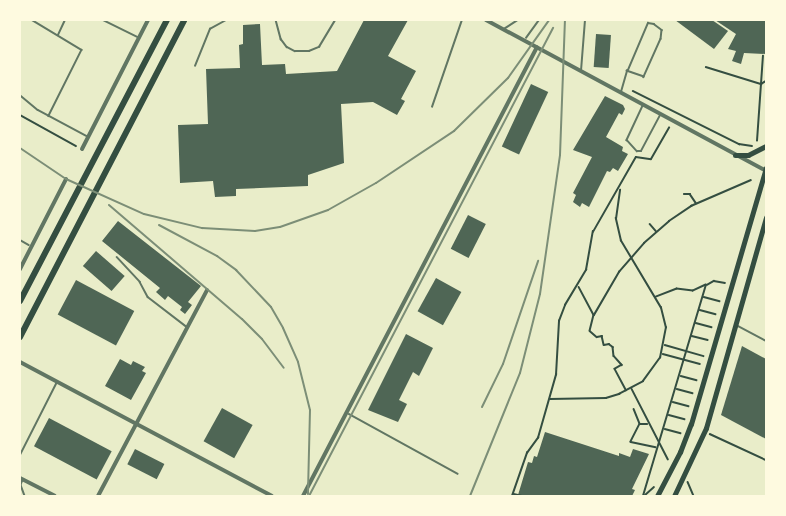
<!DOCTYPE html>
<style>
body{margin:0}
#map{position:relative;width:786px;height:516px;overflow:hidden;background:#e9edc9;font-family:"Crimson Pro",serif}
div>[style]{position:absolute}
.building>*{inset:0;background:#4f6655;transform-origin:0 0}
.path>*{height:1.5px;margin:-0.75px;padding:0 0.75px;transform-origin:0.75px;border-radius:0.75px;background:#344e41}
.service>*{height:1.5px;margin:-0.75px;padding:0 0.75px;transform-origin:0.75px;border-radius:0.75px;background:#617663}
.minor>*{height:4px;margin:-2px;padding:0 2px;transform-origin:2px;border-radius:2px;background:#617663}
.secondary>*{height:5px;margin:-2.5px;padding:0 2.5px;transform-origin:2.5px;border-radius:2.5px;background:#344e41}
.primary>*{height:6px;margin:-3px;padding:0 3px;transform-origin:3px;border-radius:3px;background:#344e41}
.rail>*{height:2px;margin:-1px;padding:0 1px;transform-origin:1px;border-radius:1px;background:#7c8e77}
span{translate:-50% -50%;white-space:nowrap;text-align:center;line-height:1.15;-webkit-text-stroke:6px #fefae0;paint-order:stroke}
.frame{position:absolute;inset:0;border:21px solid #fefae0;pointer-events:none}
</style>
<div id="map">
<div class="building">
<div style="clip-path:polygon(364px 20px,408px 20px,388px 56px,416px 71px,401px 99px,405px 101px,397px 115px,373px 102px,341px 104px,344px 163px,308px 175px,308px 186px,236px 189px,236px 196px,215px 197px,213px 181px,180px 183px,178px 125px,208px 124px,206px 69px,240px 68px,239px 45px,243px 44px,243px 25px,260px 24px,262px 65px,285px 64px,286px 74px,337px 71px)"></div>
<div style="clip-path:polygon(675px 20px,712px 20px,728px 31px,714px 49px)"></div>
<div style="clip-path:polygon(715px 20px,766px 20px,766px 54px,744px 53px,741px 64px,732px 61px,736px 51px,728px 49px,736px 34px)"></div>
<div style="left:596px;top:34px;width:15px;height:33px;rotate:4deg"></div>
<div style="left:531px;top:84px;width:19px;height:69px;rotate:25deg"></div>
<div style="clip-path:polygon(605px 96px,623px 105px,625px 109px,622px 115px,619px 113px,606px 137px,623px 147px,622px 151px,628px 154px,618px 171px,613px 168px,610px 172px,607px 171px,589px 207px,582px 203px,580px 207px,573px 202px,576px 195px,573px 193px,592px 157px,573px 150px)"></div>
<div style="left:468px;top:215px;width:20px;height:38px;rotate:27deg"></div>
<div style="clip-path:polygon(118px 221px,201px 286px,188px 302px,192px 305px,185px 314px,180px 310px,182px 307px,168px 296px,165px 300px,156px 292px,160px 288px,102px 241px)"></div>
<div style="left:96px;top:251px;width:38px;height:20px;rotate:41deg"></div>
<div style="left:436px;top:278px;width:29px;height:38px;rotate:29deg"></div>
<div style="left:76px;top:280px;width:66px;height:39px;rotate:28deg"></div>
<div style="clip-path:polygon(406px 334px,433px 348px,419px 376px,413px 372px,399px 400px,407px 404px,398px 422px,368px 410px)"></div>
<div style="clip-path:polygon(742px 346px,766px 359px,766px 439px,721px 415px)"></div>
<div style="clip-path:polygon(120px 359px,131px 365px,133px 361px,145px 367px,142px 371px,146px 373px,131px 400px,105px 386px)"></div>
<div style="left:222px;top:408px;width:35px;height:38px;rotate:29deg"></div>
<div style="left:49px;top:418px;width:71px;height:32px;rotate:28deg"></div>
<div style="clip-path:polygon(545px 432px,619px 456px,619px 453px,630px 457px,633px 449px,649px 454px,632px 489px,635px 490px,632px 496px,518px 495px,528px 462px,532px 463px,534px 456px,537px 457px)"></div>
<div style="left:135px;top:449px;width:33px;height:17px;rotate:27deg"></div>
</div>
<div class="path">
<div style="left:706px;top:67px;width:58px;rotate:17.2deg"></div>
<div style="left:761px;top:84px;width:6px;rotate:-31deg"></div>
<div style="left:633px;top:91px;width:119px;rotate:26.6deg"></div>
<div style="left:739px;top:144px;width:13px;rotate:9deg"></div>
<div style="left:20px;top:115px;width:64px;rotate:29deg"></div>
<div style="left:757px;top:141px;width:85px;rotate:-86deg"></div>
<div style="left:684px;top:194px;width:6px"></div>
<div style="left:690px;top:194px;width:11px;rotate:56deg"></div>
<div style="left:650px;top:224px;width:9px;rotate:49deg"></div>
<div style="left:707px;top:285px;width:8px;rotate:-30deg"></div>
<div style="left:714px;top:281px;width:11px;rotate:10deg"></div>
<div style="left:579px;top:287px;width:32px;rotate:62deg"></div>
<div style="left:594px;top:315px;width:16px;rotate:104deg"></div>
<div style="left:590px;top:331px;width:9px;rotate:41deg"></div>
<div style="left:597px;top:337px;width:5px;rotate:-11deg"></div>
<div style="left:602px;top:336px;width:9px;rotate:77deg"></div>
<div style="left:604px;top:345px;width:5px;rotate:-11deg"></div>
<div style="left:609px;top:344px;width:5px;rotate:37deg"></div>
<div style="left:613px;top:347px;width:9px;rotate:84deg"></div>
<div style="left:614px;top:356px;width:12px;rotate:48deg"></div>
<div style="left:622px;top:365px;width:8px;rotate:150deg"></div>
<div style="left:615px;top:369px;width:24px;rotate:62deg"></div>
<div style="left:704px;top:297px;width:16px;rotate:15deg"></div>
<div style="left:700px;top:310px;width:16px;rotate:15deg"></div>
<div style="left:594px;top:315px;width:50px;rotate:-59.8deg"></div>
<div style="left:619px;top:272px;width:38px;rotate:-49deg"></div>
<div style="left:644px;top:243px;width:33px;rotate:-41deg"></div>
<div style="left:669px;top:221px;width:27px;rotate:-34deg"></div>
<div style="left:691px;top:206px;width:65px;rotate:-23.4deg"></div>
<div style="left:696px;top:323px;width:16px;rotate:15deg"></div>
<div style="left:692px;top:336px;width:16px;rotate:14deg"></div>
<div style="left:665px;top:345px;width:40px;rotate:16deg"></div>
<div style="left:663px;top:354px;width:38px;rotate:15deg"></div>
<div style="left:681px;top:376px;width:16px;rotate:15deg"></div>
<div style="left:632px;top:389px;width:79px;rotate:62.8deg"></div>
<div style="left:677px;top:389px;width:16px;rotate:15deg"></div>
<div style="left:550px;top:399px;width:56px;rotate:-1deg"></div>
<div style="left:606px;top:398px;width:14px;rotate:-17deg"></div>
<div style="left:619px;top:394px;width:27px;rotate:-28deg"></div>
<div style="left:643px;top:381px;width:29px;rotate:-54deg"></div>
<div style="left:660px;top:358px;width:31px;rotate:-79deg"></div>
<div style="left:666px;top:328px;width:21px;rotate:-104deg"></div>
<div style="left:661px;top:308px;width:78px;rotate:-120.8deg"></div>
<div style="left:621px;top:241px;width:23px;rotate:-103deg"></div>
<div style="left:616px;top:219px;width:29px;rotate:-82deg"></div>
<div style="left:673px;top:402px;width:16px;rotate:15deg"></div>
<div style="left:634px;top:409px;width:16px;rotate:68deg"></div>
<div style="left:640px;top:424px;width:7px"></div>
<div style="left:669px;top:415px;width:16px;rotate:15deg"></div>
<div style="left:640px;top:424px;width:20px;rotate:117deg"></div>
<div style="left:631px;top:442px;width:25px;rotate:12deg"></div>
<div style="left:665px;top:429px;width:16px;rotate:15deg"></div>
<div style="left:710px;top:434px;width:62px;rotate:24.9deg"></div>
<div style="left:688px;top:482px;width:15px;rotate:67deg"></div>
<div style="left:514px;top:494px;width:8px;rotate:14deg"></div>
<div style="left:512px;top:496px;width:46px;rotate:-70.8deg"></div>
<div style="left:527px;top:453px;width:19px;rotate:-54deg"></div>
<div style="left:538px;top:438px;width:66px;rotate:-74.1deg"></div>
<div style="left:556px;top:375px;width:54px;rotate:-86.8deg"></div>
<div style="left:559px;top:321px;width:17px;rotate:-69deg"></div>
<div style="left:565px;top:305px;width:41px;rotate:-59deg"></div>
<div style="left:586px;top:270px;width:39px;rotate:-80deg"></div>
<div style="left:593px;top:232px;width:86px;rotate:-60.2deg"></div>
<div style="left:636px;top:157px;width:15px;rotate:8deg"></div>
<div style="left:651px;top:159px;width:36px;rotate:-60deg"></div>
<div style="left:643px;top:496px;width:220px;rotate:-73.4deg"></div>
<div style="left:706px;top:285px;width:14px;rotate:155deg"></div>
<div style="left:693px;top:291px;width:16px;rotate:-173deg"></div>
<div style="left:677px;top:289px;width:22px;rotate:159deg"></div>
<div style="left:644px;top:496px;width:13px;rotate:-42deg"></div>
</div>
<div class="service">
<div style="left:32px;top:20px;width:58px;rotate:31deg"></div>
<div style="left:82px;top:50px;width:74px;rotate:116.6deg"></div>
<div style="left:103px;top:20px;width:39px;rotate:26deg"></div>
<div style="left:276px;top:20px;width:20px;rotate:75deg"></div>
<div style="left:281px;top:39px;width:10px;rotate:53deg"></div>
<div style="left:287px;top:47px;width:9px;rotate:27deg"></div>
<div style="left:295px;top:51px;width:14px"></div>
<div style="left:309px;top:51px;width:11px;rotate:-22deg"></div>
<div style="left:319px;top:47px;width:31px;rotate:-59deg"></div>
<div style="left:504px;top:29px;width:17px;rotate:-33deg"></div>
<div style="left:58px;top:35px;width:17px;rotate:-65deg"></div>
<div style="left:526px;top:38px;width:22px;rotate:-54deg"></div>
<div style="left:195px;top:66px;width:40px;rotate:-68deg"></div>
<div style="left:210px;top:29px;width:18px;rotate:-29deg"></div>
<div style="left:581px;top:71px;width:51px;rotate:-85.5deg"></div>
<div style="left:621px;top:92px;width:22px;rotate:-74deg"></div>
<div style="left:627px;top:71px;width:1px;rotate:-45deg"></div>
<div style="left:628px;top:70px;width:51px;rotate:-66.9deg"></div>
<div style="left:648px;top:23px;width:6px;rotate:9deg"></div>
<div style="left:654px;top:24px;width:10px;rotate:37deg"></div>
<div style="left:662px;top:30px;width:9px;rotate:96deg"></div>
<div style="left:661px;top:39px;width:42px;rotate:114.1deg"></div>
<div style="left:644px;top:77px;width:18px;rotate:-161deg"></div>
<div style="left:20px;top:95px;width:23px;rotate:40deg"></div>
<div style="left:38px;top:110px;width:55px;rotate:28deg"></div>
<div style="left:643px;top:106px;width:38px;rotate:115deg"></div>
<div style="left:627px;top:140px;width:15px;rotate:48deg"></div>
<div style="left:637px;top:151px;width:4px"></div>
<div style="left:641px;top:151px;width:40px;rotate:-62deg"></div>
<div style="left:432px;top:107px;width:92px;rotate:-71deg"></div>
<div style="left:20px;top:240px;width:10px;rotate:29deg"></div>
<div style="left:117px;top:257px;width:34px;rotate:47deg"></div>
<div style="left:140px;top:282px;width:17px;rotate:62deg"></div>
<div style="left:148px;top:297px;width:49px;rotate:37.6deg"></div>
<div style="left:738px;top:326px;width:32px;rotate:28deg"></div>
<div style="left:349px;top:414px;width:124px;rotate:28.8deg"></div>
<div style="left:20px;top:455px;width:80px;rotate:-63.1deg"></div>
<div style="left:23px;top:480px;width:5px;rotate:112deg"></div>
<div style="left:21px;top:485px;width:12px;rotate:70deg"></div>
</div>
<div class="minor">
<div style="left:486px;top:20px;width:318px;rotate:28.3deg"></div>
<div style="left:82px;top:149px;width:145px;rotate:-62.9deg"></div>
<div style="left:20px;top:269px;width:101px;rotate:-62.9deg"></div>
<div style="left:20px;top:362px;width:285px;rotate:28deg"></div>
<div style="left:20px;top:478px;width:39px;rotate:27deg"></div>
<div style="left:98px;top:496px;width:233px;rotate:-62.1deg"></div>
<div style="left:303px;top:496px;width:506px;rotate:-62.47deg"></div>
</div>
<div class="secondary">
<div style="left:735px;top:155px;width:13px"></div>
<div style="left:748px;top:155px;width:20px;rotate:-27deg"></div>
<div style="left:657px;top:496px;width:50px;rotate:-62.4deg"></div>
<div style="left:680px;top:452px;width:30px;rotate:-69deg"></div>
<div style="left:691px;top:424px;width:267px;rotate:-73.7deg"></div>
<div style="left:674px;top:496px;width:75px;rotate:-64.8deg"></div>
<div style="left:706px;top:428px;width:219px;rotate:-74.1deg"></div>
</div>
<div class="primary">
<div style="left:20px;top:301px;width:317px;rotate:-62.4deg"></div>
<div style="left:20px;top:337px;width:357px;rotate:-62.6deg"></div>
</div>
<div class="rail">
<div style="left:20px;top:148px;width:55px;rotate:34deg"></div>
<div style="left:66px;top:179px;width:85px;rotate:24.2deg"></div>
<div style="left:144px;top:214px;width:60px;rotate:13.6deg"></div>
<div style="left:202px;top:228px;width:53px;rotate:3.2deg"></div>
<div style="left:255px;top:231px;width:25px;rotate:-9deg"></div>
<div style="left:280px;top:227px;width:51px;rotate:-19.5deg"></div>
<div style="left:328px;top:210px;width:55px;rotate:-29.4deg"></div>
<div style="left:376px;top:183px;width:94px;rotate:-33.7deg"></div>
<div style="left:454px;top:131px;width:76px;rotate:-44.5deg"></div>
<div style="left:508px;top:78px;width:71px;rotate:-54.7deg"></div>
<div style="left:109px;top:205px;width:175px;rotate:40.6deg"></div>
<div style="left:242px;top:319px;width:28px;rotate:45deg"></div>
<div style="left:262px;top:339px;width:36px;rotate:53deg"></div>
<div style="left:159px;top:225px;width:66px;rotate:28.1deg"></div>
<div style="left:217px;top:256px;width:24px;rotate:36deg"></div>
<div style="left:236px;top:270px;width:51px;rotate:46.6deg"></div>
<div style="left:271px;top:307px;width:24px;rotate:60deg"></div>
<div style="left:283px;top:328px;width:37px;rotate:66deg"></div>
<div style="left:298px;top:362px;width:49px;rotate:76deg"></div>
<div style="left:310px;top:410px;width:84px;rotate:91.4deg"></div>
<div style="left:482px;top:407px;width:48px;rotate:-64deg"></div>
<div style="left:503px;top:364px;width:109px;rotate:-71.2deg"></div>
<div style="left:309px;top:496px;width:528px;rotate:-62.46deg"></div>
<div style="left:470px;top:496px;width:133px;rotate:-67.9deg"></div>
<div style="left:520px;top:373px;width:81px;rotate:-75.8deg"></div>
<div style="left:540px;top:294px;width:140px;rotate:-81.8deg"></div>
<div style="left:560px;top:155px;width:135px;rotate:-87.9deg"></div>
</div>
<div class="frame"></div>
</div>
